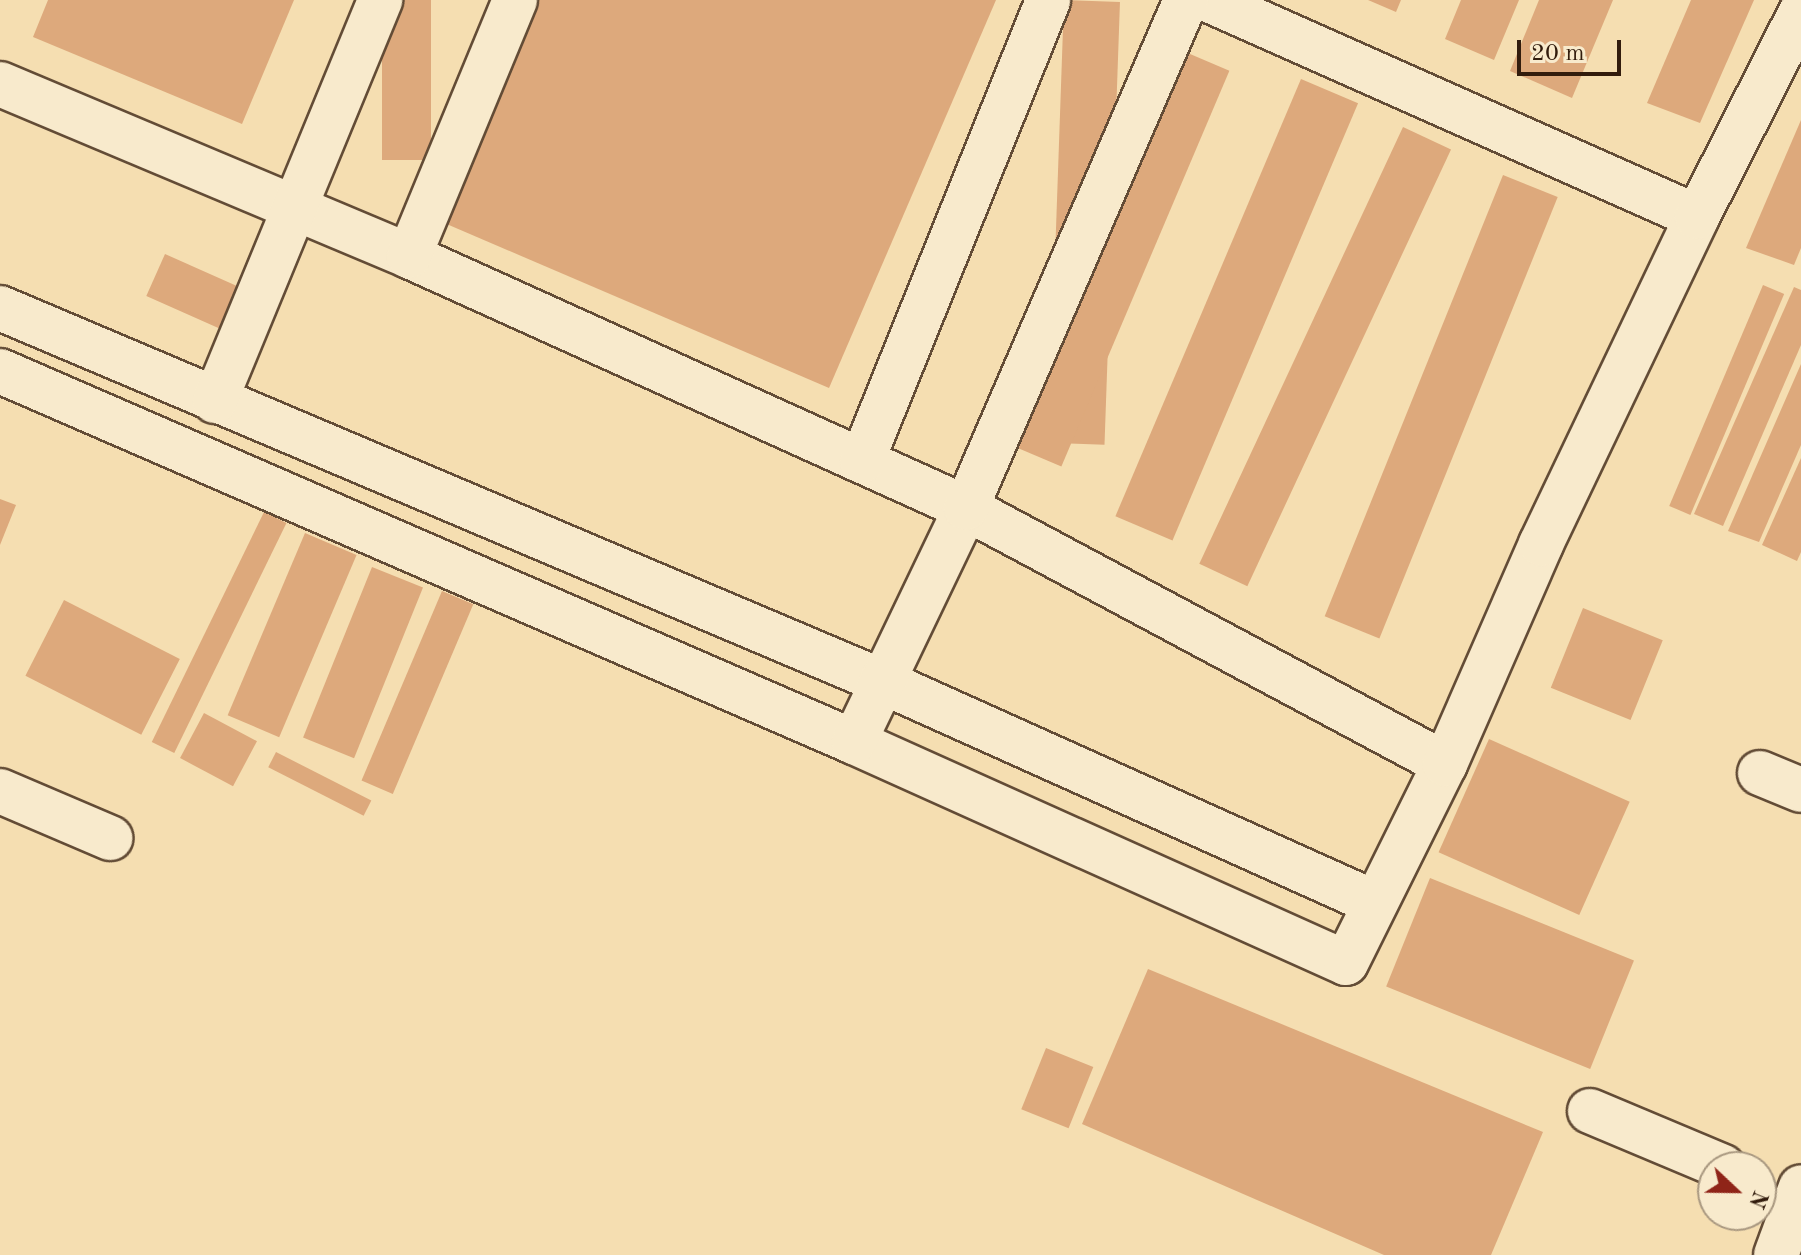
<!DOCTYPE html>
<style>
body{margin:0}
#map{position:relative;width:1801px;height:1255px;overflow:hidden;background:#f5deb1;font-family:"Old Standard TT",serif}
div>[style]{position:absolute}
.building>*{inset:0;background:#dda97c;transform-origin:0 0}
.roads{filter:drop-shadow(2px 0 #634c36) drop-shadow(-2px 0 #634c36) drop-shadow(0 2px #634c36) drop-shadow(0 -2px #634c36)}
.minor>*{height:44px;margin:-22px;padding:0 22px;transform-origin:22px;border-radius:22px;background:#f8eacc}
span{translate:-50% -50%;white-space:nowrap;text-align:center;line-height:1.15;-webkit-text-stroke:6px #f8eacc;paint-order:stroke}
.north{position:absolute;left:1697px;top:1151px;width:80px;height:80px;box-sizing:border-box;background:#f8eacc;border:2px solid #a99880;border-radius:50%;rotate:112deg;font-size:22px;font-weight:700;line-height:32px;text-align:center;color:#321c0d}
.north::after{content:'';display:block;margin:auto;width:28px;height:36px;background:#8f2418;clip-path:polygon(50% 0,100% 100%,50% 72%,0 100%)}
.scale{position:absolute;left:1517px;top:40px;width:104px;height:36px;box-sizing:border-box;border:4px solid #321c0d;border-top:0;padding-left:10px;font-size:24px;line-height:28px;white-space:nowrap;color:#321c0d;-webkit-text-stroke:6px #f8eacc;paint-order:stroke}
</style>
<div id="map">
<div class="building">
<div style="clip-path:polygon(48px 0,294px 0,242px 124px,33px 37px)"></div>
<div style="left:382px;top:0;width:49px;height:160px"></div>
<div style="clip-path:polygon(504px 0,996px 0,829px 388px,414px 210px)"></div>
<div style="left:1064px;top:0;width:56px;height:443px;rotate:2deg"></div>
<div style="clip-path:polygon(1368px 0,1401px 0,1396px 12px)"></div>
<div style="clip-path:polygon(1461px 0,1519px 0,1494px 60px,1445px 39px)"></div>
<div style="clip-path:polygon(1539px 0,1613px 0,1572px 98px,1510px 71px)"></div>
<div style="clip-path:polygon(1691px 0,1754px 0,1700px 123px,1647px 103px)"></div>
<div style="left:1176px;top:48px;width:58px;height:430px;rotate:23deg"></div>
<div style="left:1301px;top:79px;width:62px;height:475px;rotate:23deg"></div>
<div style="clip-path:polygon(1801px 120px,1801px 248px,1794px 265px,1746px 248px)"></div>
<div style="left:1403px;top:127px;width:53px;height:482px;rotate:25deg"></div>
<div style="left:1503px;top:175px;width:59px;height:476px;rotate:22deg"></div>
<div style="left:165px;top:254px;width:121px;height:46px;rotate:24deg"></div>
<div style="left:1763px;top:285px;width:23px;height:240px;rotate:23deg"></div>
<div style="clip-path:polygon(1794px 287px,1801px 290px,1801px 345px,1723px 526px,1694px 514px)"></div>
<div style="clip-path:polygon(1801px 364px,1801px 445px,1759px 542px,1728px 531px)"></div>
<div style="clip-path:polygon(1801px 458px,1801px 552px,1797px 561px,1762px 545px)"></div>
<div style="clip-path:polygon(0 499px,16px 505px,0 545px)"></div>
<div style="left:264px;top:512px;width:25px;height:256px;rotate:26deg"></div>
<div style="left:305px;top:533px;width:56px;height:198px;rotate:23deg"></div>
<div style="left:372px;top:567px;width:55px;height:184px;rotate:22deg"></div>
<div style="left:442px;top:591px;width:34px;height:206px;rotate:23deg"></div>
<div style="left:64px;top:600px;width:130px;height:85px;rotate:27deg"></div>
<div style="left:1583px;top:608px;width:86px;height:86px;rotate:22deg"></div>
<div style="left:204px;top:713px;width:60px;height:51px;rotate:28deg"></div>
<div style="left:1489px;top:739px;width:154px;height:124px;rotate:24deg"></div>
<div style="left:276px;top:752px;width:107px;height:17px;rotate:27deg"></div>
<div style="left:1430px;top:878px;width:220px;height:117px;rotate:22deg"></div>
<div style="clip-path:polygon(1148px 969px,1543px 1132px,1491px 1255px,1384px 1255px,1082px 1124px)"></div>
<div style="left:1046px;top:1048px;width:51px;height:66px;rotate:22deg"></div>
</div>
<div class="roads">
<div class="minor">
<div style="left:1209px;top:0;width:534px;rotate:23.97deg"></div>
<div style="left:0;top:84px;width:444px;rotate:22.8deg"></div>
<div style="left:409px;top:256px;width:611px;rotate:24.34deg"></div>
<div style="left:966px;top:508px;width:543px;rotate:28.12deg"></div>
<div style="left:409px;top:256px;width:277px;rotate:-67.5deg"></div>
<div style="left:0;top:308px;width:957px;rotate:22.95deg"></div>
<div style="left:881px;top:681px;width:542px;rotate:24.2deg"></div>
<div style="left:0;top:371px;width:931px;rotate:23.48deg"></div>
<div style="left:854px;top:742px;width:539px;rotate:24.19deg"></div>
<div style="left:1346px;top:963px;width:222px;rotate:-63.6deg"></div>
<div style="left:1445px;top:764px;width:240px;rotate:-66.4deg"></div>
<div style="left:1541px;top:544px;width:362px;rotate:-64.5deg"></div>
<div style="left:1697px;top:217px;width:230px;rotate:-63.1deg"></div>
<div style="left:215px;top:401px;width:434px;rotate:-67.6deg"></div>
<div style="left:862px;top:461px;width:497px;rotate:-68deg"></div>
<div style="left:854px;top:742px;width:259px;rotate:-64.4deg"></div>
<div style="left:966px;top:508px;width:554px;rotate:-66.58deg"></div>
<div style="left:1760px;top:773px;width:44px;rotate:22.5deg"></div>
<div style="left:0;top:791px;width:120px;rotate:23.1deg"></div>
<div style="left:1590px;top:1111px;width:144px;rotate:22.8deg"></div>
<div style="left:1776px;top:1255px;width:72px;rotate:-69.8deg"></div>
</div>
</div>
<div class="north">N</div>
<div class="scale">20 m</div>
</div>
